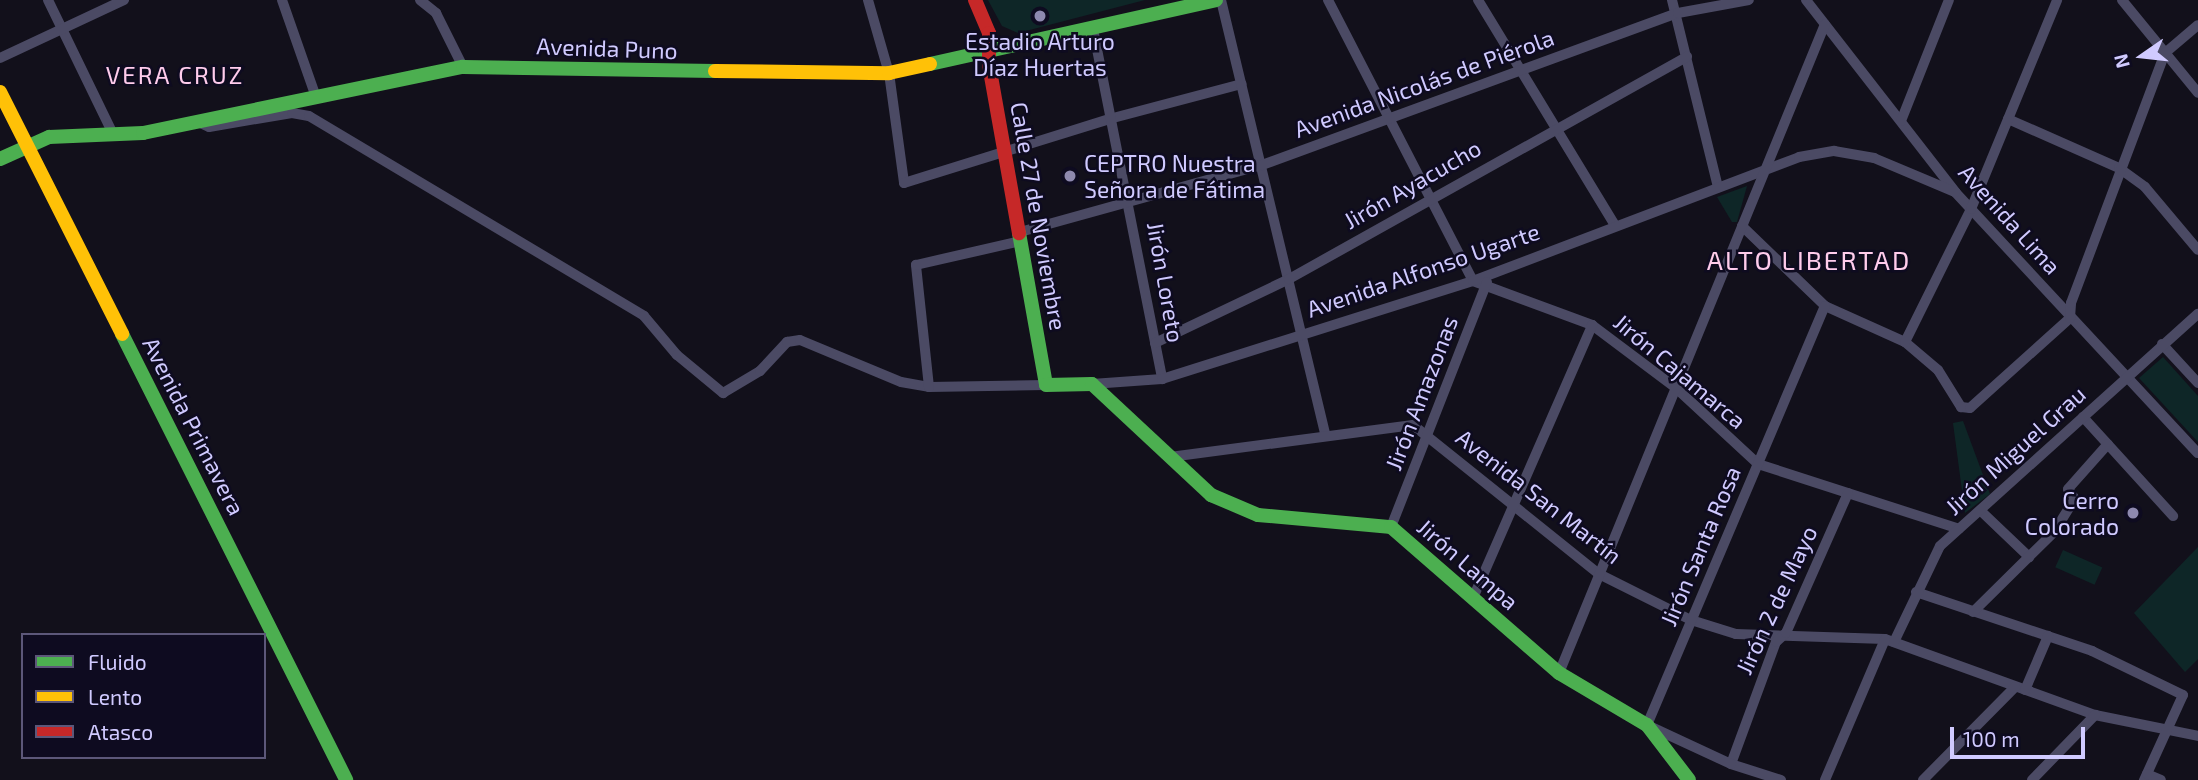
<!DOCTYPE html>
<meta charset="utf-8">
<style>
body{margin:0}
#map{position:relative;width:2198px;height:780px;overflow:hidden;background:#12101b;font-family:"Exo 2",sans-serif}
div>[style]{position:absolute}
.green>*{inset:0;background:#0e2627;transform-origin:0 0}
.street>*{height:10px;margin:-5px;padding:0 5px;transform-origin:5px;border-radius:5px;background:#4b4a64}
.fast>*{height:14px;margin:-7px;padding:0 7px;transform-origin:7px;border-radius:7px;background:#4caf50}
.slow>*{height:14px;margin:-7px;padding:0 7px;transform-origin:7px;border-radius:7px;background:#ffc107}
.jam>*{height:14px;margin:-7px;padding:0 7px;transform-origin:7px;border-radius:7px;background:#c62828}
.dots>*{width:19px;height:19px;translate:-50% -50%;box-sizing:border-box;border:4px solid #0e0b20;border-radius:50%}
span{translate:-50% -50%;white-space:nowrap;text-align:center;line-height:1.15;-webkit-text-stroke:5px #0e0b20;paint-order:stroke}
.poi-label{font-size:23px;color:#d0caff}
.left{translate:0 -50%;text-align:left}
.right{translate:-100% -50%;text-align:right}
.street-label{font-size:23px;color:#d0caff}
.neighbourhood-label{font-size:24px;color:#ffccec;letter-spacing:2px}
.quarter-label{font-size:26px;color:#ffccec;letter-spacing:2px}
.legend{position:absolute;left:21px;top:633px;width:245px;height:126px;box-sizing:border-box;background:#0e0b20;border:2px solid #5c5779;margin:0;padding:9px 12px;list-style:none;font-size:21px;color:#d0caff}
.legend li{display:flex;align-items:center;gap:14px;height:35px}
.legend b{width:35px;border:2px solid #5c5779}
.north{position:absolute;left:2107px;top:21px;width:70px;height:70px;-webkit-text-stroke:5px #0e0b20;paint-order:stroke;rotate:256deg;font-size:19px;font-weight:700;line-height:28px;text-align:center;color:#d0caff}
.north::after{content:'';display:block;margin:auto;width:24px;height:32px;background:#d0caff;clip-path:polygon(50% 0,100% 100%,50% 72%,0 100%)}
.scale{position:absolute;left:1950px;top:727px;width:135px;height:32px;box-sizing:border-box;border:4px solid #d0caff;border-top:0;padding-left:9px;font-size:21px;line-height:24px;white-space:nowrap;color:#d0caff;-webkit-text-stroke:5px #0e0b20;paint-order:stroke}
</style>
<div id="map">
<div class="green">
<div style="clip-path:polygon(988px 0,1145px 0,1018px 33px,1002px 26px)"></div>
<div style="clip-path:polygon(1747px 186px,1737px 222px,1732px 222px,1717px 197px)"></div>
<div style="clip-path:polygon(2163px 357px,2198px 396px,2198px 442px,2139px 378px)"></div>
<div style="clip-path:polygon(1963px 421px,1990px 494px,1965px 513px,1953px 423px)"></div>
<div style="clip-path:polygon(2198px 547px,2198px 659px,2185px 672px,2134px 613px)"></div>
<div style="left:2063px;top:550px;width:43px;height:19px;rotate:24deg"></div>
</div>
<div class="street">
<div style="left:48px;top:0;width:151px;rotate:64.1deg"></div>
<div style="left:282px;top:0;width:100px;rotate:70.7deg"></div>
<div style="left:420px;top:0;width:21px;rotate:39deg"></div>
<div style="left:436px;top:13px;width:60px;rotate:63.4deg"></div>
<div style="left:868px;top:0;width:76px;rotate:74deg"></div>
<div style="left:889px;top:73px;width:111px;rotate:82.2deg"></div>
<div style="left:904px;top:183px;width:219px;rotate:-17.3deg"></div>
<div style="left:1113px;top:118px;width:133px;rotate:-14.8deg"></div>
<div style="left:1221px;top:0;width:448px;rotate:76.5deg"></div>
<div style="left:1328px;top:0;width:316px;rotate:62.7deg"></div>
<div style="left:1473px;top:281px;width:127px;rotate:20.3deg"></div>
<div style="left:1592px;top:325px;width:105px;rotate:36.9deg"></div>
<div style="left:1676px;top:388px;width:112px;rotate:42.8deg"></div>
<div style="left:1758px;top:464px;width:211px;rotate:17.9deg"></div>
<div style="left:1478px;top:0;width:262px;rotate:58.7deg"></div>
<div style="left:1672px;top:0;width:193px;rotate:76.2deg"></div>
<div style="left:1806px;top:0;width:244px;rotate:52.1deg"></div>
<div style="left:1956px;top:193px;width:355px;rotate:47.1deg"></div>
<div style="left:2122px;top:0;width:120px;rotate:50.7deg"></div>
<div style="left:1093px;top:29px;width:357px;rotate:78.8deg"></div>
<div style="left:0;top:58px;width:137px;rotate:-25.1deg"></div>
<div style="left:2008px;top:119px;width:121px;rotate:23.8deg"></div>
<div style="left:2119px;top:168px;width:32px;rotate:36deg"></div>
<div style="left:2145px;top:187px;width:82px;rotate:49.9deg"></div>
<div style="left:1901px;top:121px;width:130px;rotate:-68.4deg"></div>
<div style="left:198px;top:122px;width:12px;rotate:24deg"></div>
<div style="left:209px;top:127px;width:84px;rotate:-9.6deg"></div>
<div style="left:292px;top:113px;width:17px;rotate:10deg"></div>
<div style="left:309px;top:116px;width:390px;rotate:30.8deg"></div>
<div style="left:644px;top:316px;width:51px;rotate:49.8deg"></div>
<div style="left:677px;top:355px;width:60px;rotate:39.6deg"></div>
<div style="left:723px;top:393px;width:43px;rotate:-30.7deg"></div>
<div style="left:760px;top:371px;width:40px;rotate:-47deg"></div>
<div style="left:787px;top:342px;width:13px;rotate:-9deg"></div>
<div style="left:800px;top:340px;width:109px;rotate:22.6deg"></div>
<div style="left:901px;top:382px;width:28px;rotate:10deg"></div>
<div style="left:929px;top:387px;width:117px;rotate:-1deg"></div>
<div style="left:1742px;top:226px;width:115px;rotate:43.9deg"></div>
<div style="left:1825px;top:306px;width:88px;rotate:24.2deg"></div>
<div style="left:1905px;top:342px;width:43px;rotate:40.3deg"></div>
<div style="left:1938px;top:370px;width:44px;rotate:58.1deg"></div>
<div style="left:1961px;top:407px;width:9px;rotate:6deg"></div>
<div style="left:1970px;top:408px;width:135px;rotate:-42deg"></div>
<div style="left:2070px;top:318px;width:15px;rotate:-86deg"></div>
<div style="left:2071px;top:303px;width:267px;rotate:-69.4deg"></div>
<div style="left:2165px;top:53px;width:43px;rotate:-40.3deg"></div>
<div style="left:1020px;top:232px;width:251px;rotate:-15.5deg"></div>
<div style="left:1262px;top:165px;width:443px;rotate:-20.1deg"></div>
<div style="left:1678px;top:13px;width:72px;rotate:-10.4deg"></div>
<div style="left:1905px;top:342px;width:148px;rotate:-63.6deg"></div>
<div style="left:1971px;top:209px;width:226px;rotate:-67.6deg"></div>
<div style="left:1155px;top:343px;width:148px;rotate:-25.5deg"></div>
<div style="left:1289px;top:279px;width:456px;rotate:-29.2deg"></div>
<div style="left:2162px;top:344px;width:53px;rotate:47.3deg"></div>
<div style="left:1092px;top:384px;width:70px;rotate:-4.1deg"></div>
<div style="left:1162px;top:379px;width:326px;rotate:-17.5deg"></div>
<div style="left:1473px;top:281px;width:349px;rotate:-20.8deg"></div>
<div style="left:1799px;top:157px;width:36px;rotate:-10deg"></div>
<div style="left:1834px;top:151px;width:41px;rotate:9.9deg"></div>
<div style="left:1874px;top:158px;width:88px;rotate:22.8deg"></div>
<div style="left:929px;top:387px;width:123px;rotate:-96.1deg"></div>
<div style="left:916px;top:265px;width:108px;rotate:-12.9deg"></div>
<div style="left:2083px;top:417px;width:134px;rotate:47.7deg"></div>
<div style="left:1170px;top:457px;width:245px;rotate:-7.5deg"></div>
<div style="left:1413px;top:425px;width:238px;rotate:38.7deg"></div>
<div style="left:1599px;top:574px;width:103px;rotate:26.6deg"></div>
<div style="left:1691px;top:620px;width:47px;rotate:17.3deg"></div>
<div style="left:1736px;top:634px;width:149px;rotate:1.9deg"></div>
<div style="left:1885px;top:639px;width:223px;rotate:19.9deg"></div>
<div style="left:2095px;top:715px;width:105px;rotate:11.5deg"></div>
<div style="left:1983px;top:513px;width:64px;rotate:43.7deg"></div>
<div style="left:1391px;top:527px;width:263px;rotate:-68.6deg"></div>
<div style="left:1916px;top:592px;width:186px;rotate:18.5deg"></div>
<div style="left:2092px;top:651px;width:101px;rotate:25.8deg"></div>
<div style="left:2183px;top:695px;width:94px;rotate:114.6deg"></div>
<div style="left:1473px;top:598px;width:298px;rotate:-66.4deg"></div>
<div style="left:1973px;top:612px;width:114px;rotate:-44.6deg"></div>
<div style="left:2054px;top:532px;width:39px;rotate:-58deg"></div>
<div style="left:2075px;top:499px;width:12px;rotate:-125deg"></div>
<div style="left:2068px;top:489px;width:60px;rotate:-48.4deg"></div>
<div style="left:1894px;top:642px;width:106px;rotate:-64.4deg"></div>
<div style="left:1940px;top:546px;width:347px;rotate:-42deg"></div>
<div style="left:1559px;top:673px;width:701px;rotate:-67.71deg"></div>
<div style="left:2025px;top:690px;width:59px;rotate:-66.9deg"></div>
<div style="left:1731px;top:764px;width:130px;rotate:-69.8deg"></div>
<div style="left:1776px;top:642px;width:13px;rotate:-42deg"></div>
<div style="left:1786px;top:633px;width:153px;rotate:-66.1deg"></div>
<div style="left:2147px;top:774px;width:15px;rotate:23deg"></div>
<div style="left:1781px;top:780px;width:52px;rotate:-162.3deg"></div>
<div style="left:1731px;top:764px;width:93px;rotate:-155.1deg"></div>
<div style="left:1647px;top:725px;width:455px;rotate:-67deg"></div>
<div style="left:1825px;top:780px;width:153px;rotate:-66.9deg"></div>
<div style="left:1923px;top:780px;width:131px;rotate:-45.3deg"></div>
<div style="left:2032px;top:780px;width:91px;rotate:-45.9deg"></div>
</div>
<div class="fast">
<div style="left:930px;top:64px;width:293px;rotate:-12.6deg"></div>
<div style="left:0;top:159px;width:54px;rotate:-24.2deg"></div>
<div style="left:49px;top:137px;width:94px;rotate:-2.4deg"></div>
<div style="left:143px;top:133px;width:327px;rotate:-11.7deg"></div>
<div style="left:463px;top:67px;width:252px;rotate:0.9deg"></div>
<div style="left:1019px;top:233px;width:154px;rotate:79.9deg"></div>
<div style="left:1046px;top:385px;width:46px;rotate:-1.2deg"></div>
<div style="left:1092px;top:384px;width:163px;rotate:43deg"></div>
<div style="left:1211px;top:495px;width:51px;rotate:23.1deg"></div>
<div style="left:1258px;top:515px;width:134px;rotate:5.2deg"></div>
<div style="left:1391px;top:527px;width:223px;rotate:41deg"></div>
<div style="left:1559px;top:673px;width:102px;rotate:30.6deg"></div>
<div style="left:1647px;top:725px;width:69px;rotate:52.6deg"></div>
<div style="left:122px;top:334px;width:499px;rotate:63.3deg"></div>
</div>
<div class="slow">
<div style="left:715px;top:71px;width:174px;rotate:0.7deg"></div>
<div style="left:889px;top:73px;width:42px;rotate:-12.4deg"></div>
<div style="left:0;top:92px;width:271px;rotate:63.2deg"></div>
</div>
<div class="jam">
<div style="left:975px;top:0;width:36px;rotate:67deg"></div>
<div style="left:989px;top:33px;width:32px;rotate:90deg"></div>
<div style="left:989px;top:65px;width:171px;rotate:79.9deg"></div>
</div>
<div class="dots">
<div style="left:1040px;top:16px;background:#8e89af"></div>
<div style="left:1070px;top:176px;background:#8e89af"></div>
<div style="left:2133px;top:513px;background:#8e89af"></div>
</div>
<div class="poi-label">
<span style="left:1040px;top:54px">Estadio Arturo<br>Díaz Huertas</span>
<span class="left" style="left:1084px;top:176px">CEPTRO Nuestra<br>Señora de Fátima</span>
<span class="right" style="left:2119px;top:513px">Cerro<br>Colorado</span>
</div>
<div class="street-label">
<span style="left:607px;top:48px;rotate:2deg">Avenida Puno</span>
<span style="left:1424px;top:83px;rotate:-20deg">Avenida Nicolás de Piérola</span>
<span style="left:1412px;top:184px;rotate:-30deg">Jirón Ayacucho</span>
<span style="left:1039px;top:216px;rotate:80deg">Calle 27 de Noviembre</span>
<span style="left:2010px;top:219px;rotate:48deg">Avenida Lima</span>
<span style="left:1423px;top:270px;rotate:-19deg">Avenida Alfonso Ugarte</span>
<span style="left:1166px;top:282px;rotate:80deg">Jirón Loreto</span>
<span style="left:1680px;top:371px;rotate:40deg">Jirón Cajamarca</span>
<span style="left:1421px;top:393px;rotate:-69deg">Jirón Amazonas</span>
<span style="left:194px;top:426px;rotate:63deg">Avenida Primavera</span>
<span style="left:2015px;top:450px;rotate:-42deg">Jirón Miguel Grau</span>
<span style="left:1539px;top:496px;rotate:38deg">Avenida San Martín</span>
<span style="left:1700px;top:546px;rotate:-67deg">Jirón Santa Rosa</span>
<span style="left:1468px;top:564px;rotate:41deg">Jirón Lampa</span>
<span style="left:1776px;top:600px;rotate:-65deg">Jirón 2 de Mayo</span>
</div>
<div class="neighbourhood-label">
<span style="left:175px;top:75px">VERA CRUZ</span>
</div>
<div class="quarter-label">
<span style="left:1809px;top:260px">ALTO LIBERTAD</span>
</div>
<ul class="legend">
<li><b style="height:9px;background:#4caf50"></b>Fluido</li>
<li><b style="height:9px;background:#ffc107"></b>Lento</li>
<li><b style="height:9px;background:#c62828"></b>Atasco</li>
</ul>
<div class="north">N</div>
<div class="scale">100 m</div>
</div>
